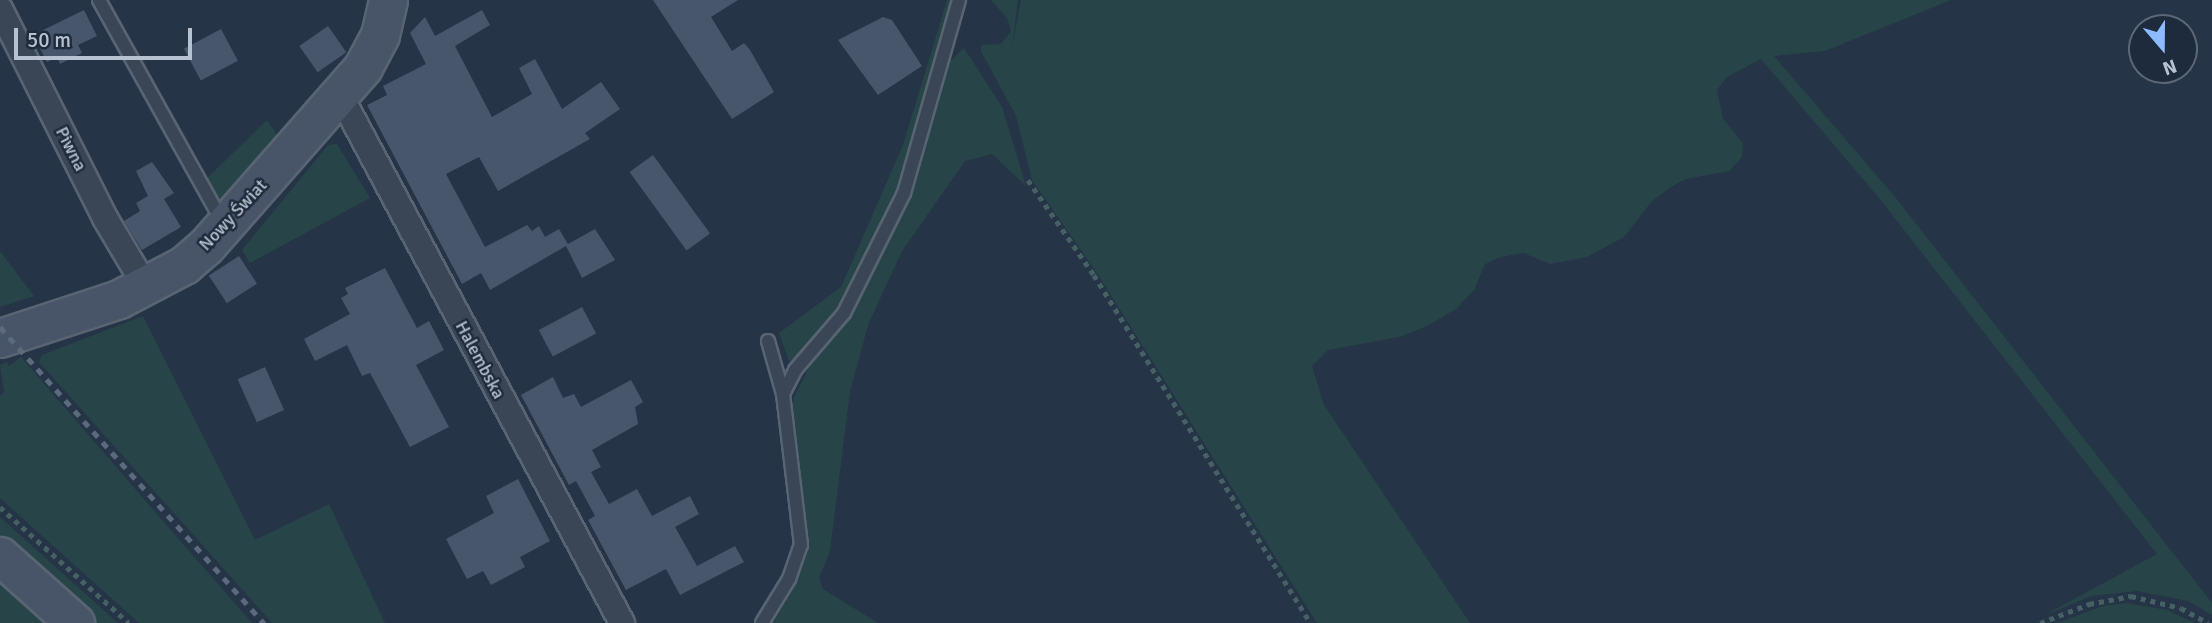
<!DOCTYPE html>
<meta charset="utf-8">
<style>
body{margin:0}
#map{position:relative;width:2212px;height:623px;overflow:hidden;background:#253447;font-family:Signika,sans-serif}
div>[style]{position:absolute}
.green>*{inset:0;background:#274548}
.building>*{inset:0;background:#47566b;transform-origin:0 0}
.path>*{height:4.5px;margin-top:-2.25px;transform-origin:0;background:repeating-linear-gradient(90deg,#466163 0 5px,transparent 0 10px)}
.roads{filter:drop-shadow(2px 0 #596473) drop-shadow(-2px 0 #596473) drop-shadow(0 2px #596473) drop-shadow(0 -2px #596473)}
.lane>*{height:12px;margin:-6px;padding:0 6px;transform-origin:6px;border-radius:6px;background:#3a4656}
.street>*{height:24px;margin:-12px;padding:0 12px;transform-origin:12px;border-radius:12px;background:#3a4656}
.secondary>*{height:37px;margin:-18.5px;padding:0 18.5px;transform-origin:18.5px;border-radius:18.5px;background:#485569}
.rail>*{height:5px;margin-top:-2.5px;transform-origin:0;background:repeating-linear-gradient(90deg,#5c6a7d 0 7px,transparent 0 14px)}
span{translate:-50% -50%;white-space:nowrap;text-align:center;line-height:1.15;-webkit-text-stroke:5px #1e2b3c;paint-order:stroke}
.street-label{font-size:18px;color:#b8c1cf}
.north{position:absolute;left:2128px;top:14px;width:70px;height:70px;box-sizing:border-box;background:#1e2b3c;border:2px solid #5c6777;border-radius:50%;rotate:160deg;font-size:19px;font-weight:700;line-height:28px;text-align:center;color:#b8c1cf}
.north::after{content:'';display:block;margin:auto;width:24px;height:32px;background:#8dbbff;clip-path:polygon(50% 0,100% 100%,50% 72%,0 100%)}
.scale{position:absolute;left:14px;top:28px;width:178px;height:32px;box-sizing:border-box;border:4px solid #b8c1cf;border-top:0;padding-left:9px;font-size:21px;line-height:24px;white-space:nowrap;color:#b8c1cf;-webkit-text-stroke:5px #1e2b3c;paint-order:stroke}
</style>
<div id="map">
<div class="green">
<div style="clip-path:polygon(947px 0,951px 0,944px 39px,898px 195px,843px 303px,815px 341px,793px 363px,789px 361px,779px 333px,841px 287px,903px 145px)"></div>
<div style="clip-path:polygon(991px 0,1018px 0,1012px 48px,1021px 0,1951px 0,1825px 51px,1774px 56px,1896px 198px,2212px 603px,2212px 615px,2188px 601px,2138px 591px,2091px 596px,2041px 617px,2157px 554px,1879px 198px,1761px 59px,1727px 77px,1717px 90px,1723px 119px,1743px 143px,1742px 157px,1729px 171px,1686px 179px,1671px 187px,1652px 201px,1624px 237px,1587px 257px,1550px 264px,1524px 253px,1500px 257px,1485px 264px,1474px 290px,1456px 309px,1427px 326px,1399px 337px,1328px 350px,1312px 366px,1324px 405px,1470px 623px,1317px 623px,1097px 273px,1032px 180px,1016px 116px,981px 51px,981px 45px,1001px 44px,1011px 31px,1007px 18px)"></div>
<div style="clip-path:polygon(964px 48px,1002px 107px,1026px 186px,992px 154px,965px 161px,902px 251px,868px 325px,850px 392px,830px 551px,819px 578px,823px 589px,878px 623px,773px 623px,797px 582px,808px 540px,792px 405px,794px 397px,810px 366px,853px 309px,907px 203px,949px 62px)"></div>
<div style="clip-path:polygon(267px 120px,277px 135px,220px 199px,207px 178px)"></div>
<div style="clip-path:polygon(337px 144px,370px 198px,250px 263px,242px 250px,328px 145px)"></div>
<div style="clip-path:polygon(0 251px,34px 296px,0 307px)"></div>
<div style="clip-path:polygon(143px 316px,255px 540px,329px 504px,385px 623px,272px 623px,39px 362px,42px 355px)"></div>
<div style="clip-path:polygon(21px 357px,169px 528px,252px 623px,139px 623px,0 498px,0 396px,4px 392px,0 365px,7px 362px,9px 366px)"></div>
<div style="clip-path:polygon(0 517px,118px 623px,93px 623px,35px 572px,0 538px)"></div>
<div style="clip-path:polygon(0 573px,57px 623px,0 623px)"></div>
<div style="clip-path:polygon(2126px 603px,2167px 610px,2195px 623px,2057px 623px,2103px 606px)"></div>
</div>
<div class="building">
<div style="clip-path:polygon(653px 0,738px 0,711px 17px,732px 51px,744px 43px,750px 50px,774px 92px,732px 119px)"></div>
<div style="clip-path:polygon(84px 10px,97px 36px,78px 45px,82px 53px,60px 64px,57px 57px,47px 62px,33px 35px)"></div>
<div style="clip-path:polygon(482px 10px,490px 25px,455px 46px,492px 117px,532px 94px,519px 68px,535px 59px,562px 109px,601px 82px,620px 109px,585px 133px,590px 139px,498px 191px,479px 157px,446px 174px,485px 247px,527px 225px,532px 231px,539px 226px,545px 237px,559px 229px,568px 244px,595px 229px,615px 260px,582px 278px,566px 246px,490px 290px,481px 273px,462px 284px,367px 105px,387px 95px,383px 86px,426px 64px,410px 33px,425px 17px,435px 36px)"></div>
<div style="clip-path:polygon(883px 17px,892px 20px,922px 66px,878px 95px,838px 40px)"></div>
<div style="left:328px;top:26px;width:32px;height:35px;rotate:55deg"></div>
<div style="left:221px;top:29px;width:36px;height:42px;rotate:62deg"></div>
<div style="left:653px;top:155px;width:97px;height:29px;rotate:54deg"></div>
<div style="clip-path:polygon(152px 162px,174px 193px,164px 199px,181px 227px,142px 250px,124px 221px,140px 211px,136px 203px,148px 196px,136px 171px)"></div>
<div style="left:239px;top:256px;width:33px;height:36px;rotate:57deg"></div>
<div style="clip-path:polygon(385px 268px,417px 328px,429px 321px,444px 350px,416px 365px,449px 427px,410px 447px,370px 373px,362px 376px,347px 345px,315px 361px,304px 339px,350px 314px,341px 298px,348px 294px,345px 288px)"></div>
<div style="left:582px;top:307px;width:30px;height:49px;rotate:62deg"></div>
<div style="left:265px;top:367px;width:47px;height:30px;rotate:66deg"></div>
<div style="clip-path:polygon(553px 377px,563px 398px,574px 394px,581px 407px,631px 380px,643px 402px,635px 407px,638px 424px,592px 450px,601px 467px,591px 472px,609px 504px,637px 489px,652px 516px,690px 496px,699px 514px,675px 527px,697px 566px,735px 546px,744px 562px,680px 595px,666px 569px,626px 590px,588px 520px,595px 516px,576px 481px,569px 485px,521px 395px)"></div>
<div style="clip-path:polygon(518px 479px,550px 541px,520px 557px,525px 567px,491px 585px,483px 571px,467px 579px,446px 539px,494px 513px,486px 496px)"></div>
</div>
<div class="path">
<div style="left:1028px;top:180px;width:116px;rotate:55.2deg"></div>
<div style="left:1094px;top:275px;width:410px;rotate:58.1deg"></div>
<div style="left:0;top:507px;width:173px;rotate:42deg"></div>
<div style="left:2040px;top:623px;width:53px;rotate:-21.2deg"></div>
<div style="left:2089px;top:604px;width:43px;rotate:-10.8deg"></div>
<div style="left:2131px;top:596px;width:51px;rotate:13.5deg"></div>
<div style="left:2181px;top:608px;width:31px;rotate:29deg"></div>
</div>
<div class="roads">
<div class="lane">
<div style="left:99px;top:0;width:255px;rotate:60.9deg"></div>
<div style="left:768px;top:341px;width:55px;rotate:74.2deg"></div>
<div style="left:762px;top:623px;width:52px;rotate:-58.5deg"></div>
<div style="left:789px;top:579px;width:36px;rotate:-71deg"></div>
<div style="left:801px;top:545px;width:152px;rotate:-96.8deg"></div>
<div style="left:783px;top:394px;width:27px;rotate:-63deg"></div>
<div style="left:795px;top:370px;width:75px;rotate:-49.3deg"></div>
<div style="left:844px;top:313px;width:134px;rotate:-63.4deg"></div>
<div style="left:904px;top:193px;width:201px;rotate:-74.1deg"></div>
</div>
<div class="street">
<div style="left:0;top:9px;width:234px;rotate:63.3deg"></div>
<div style="left:105px;top:218px;width:80px;rotate:59.3deg"></div>
<div style="left:340px;top:95px;width:599px;rotate:61.89deg"></div>
</div>
<div class="secondary">
<div style="left:0;top:338px;width:125px;rotate:-18.1deg"></div>
<div style="left:119px;top:299px;width:73px;rotate:-27.6deg"></div>
<div style="left:184px;top:265px;width:29px;rotate:-41deg"></div>
<div style="left:206px;top:246px;width:238px;rotate:-48.7deg"></div>
<div style="left:363px;top:67px;width:36px;rotate:-62deg"></div>
<div style="left:380px;top:35px;width:36px;rotate:-77deg"></div>
<div style="left:0;top:556px;width:101px;rotate:41.8deg"></div>
</div>
</div>
<div class="rail">
<div style="left:0;top:327px;width:397px;rotate:48.3deg"></div>
</div>
<div class="street-label">
<span style="left:71px;top:149px;rotate:63deg">Piwna</span>
<span style="left:233px;top:215px;rotate:-47deg">Nowy Świat</span>
<span style="left:480px;top:360px;rotate:62deg">Halembska</span>
</div>
<div class="north">N</div>
<div class="scale">50 m</div>
</div>
